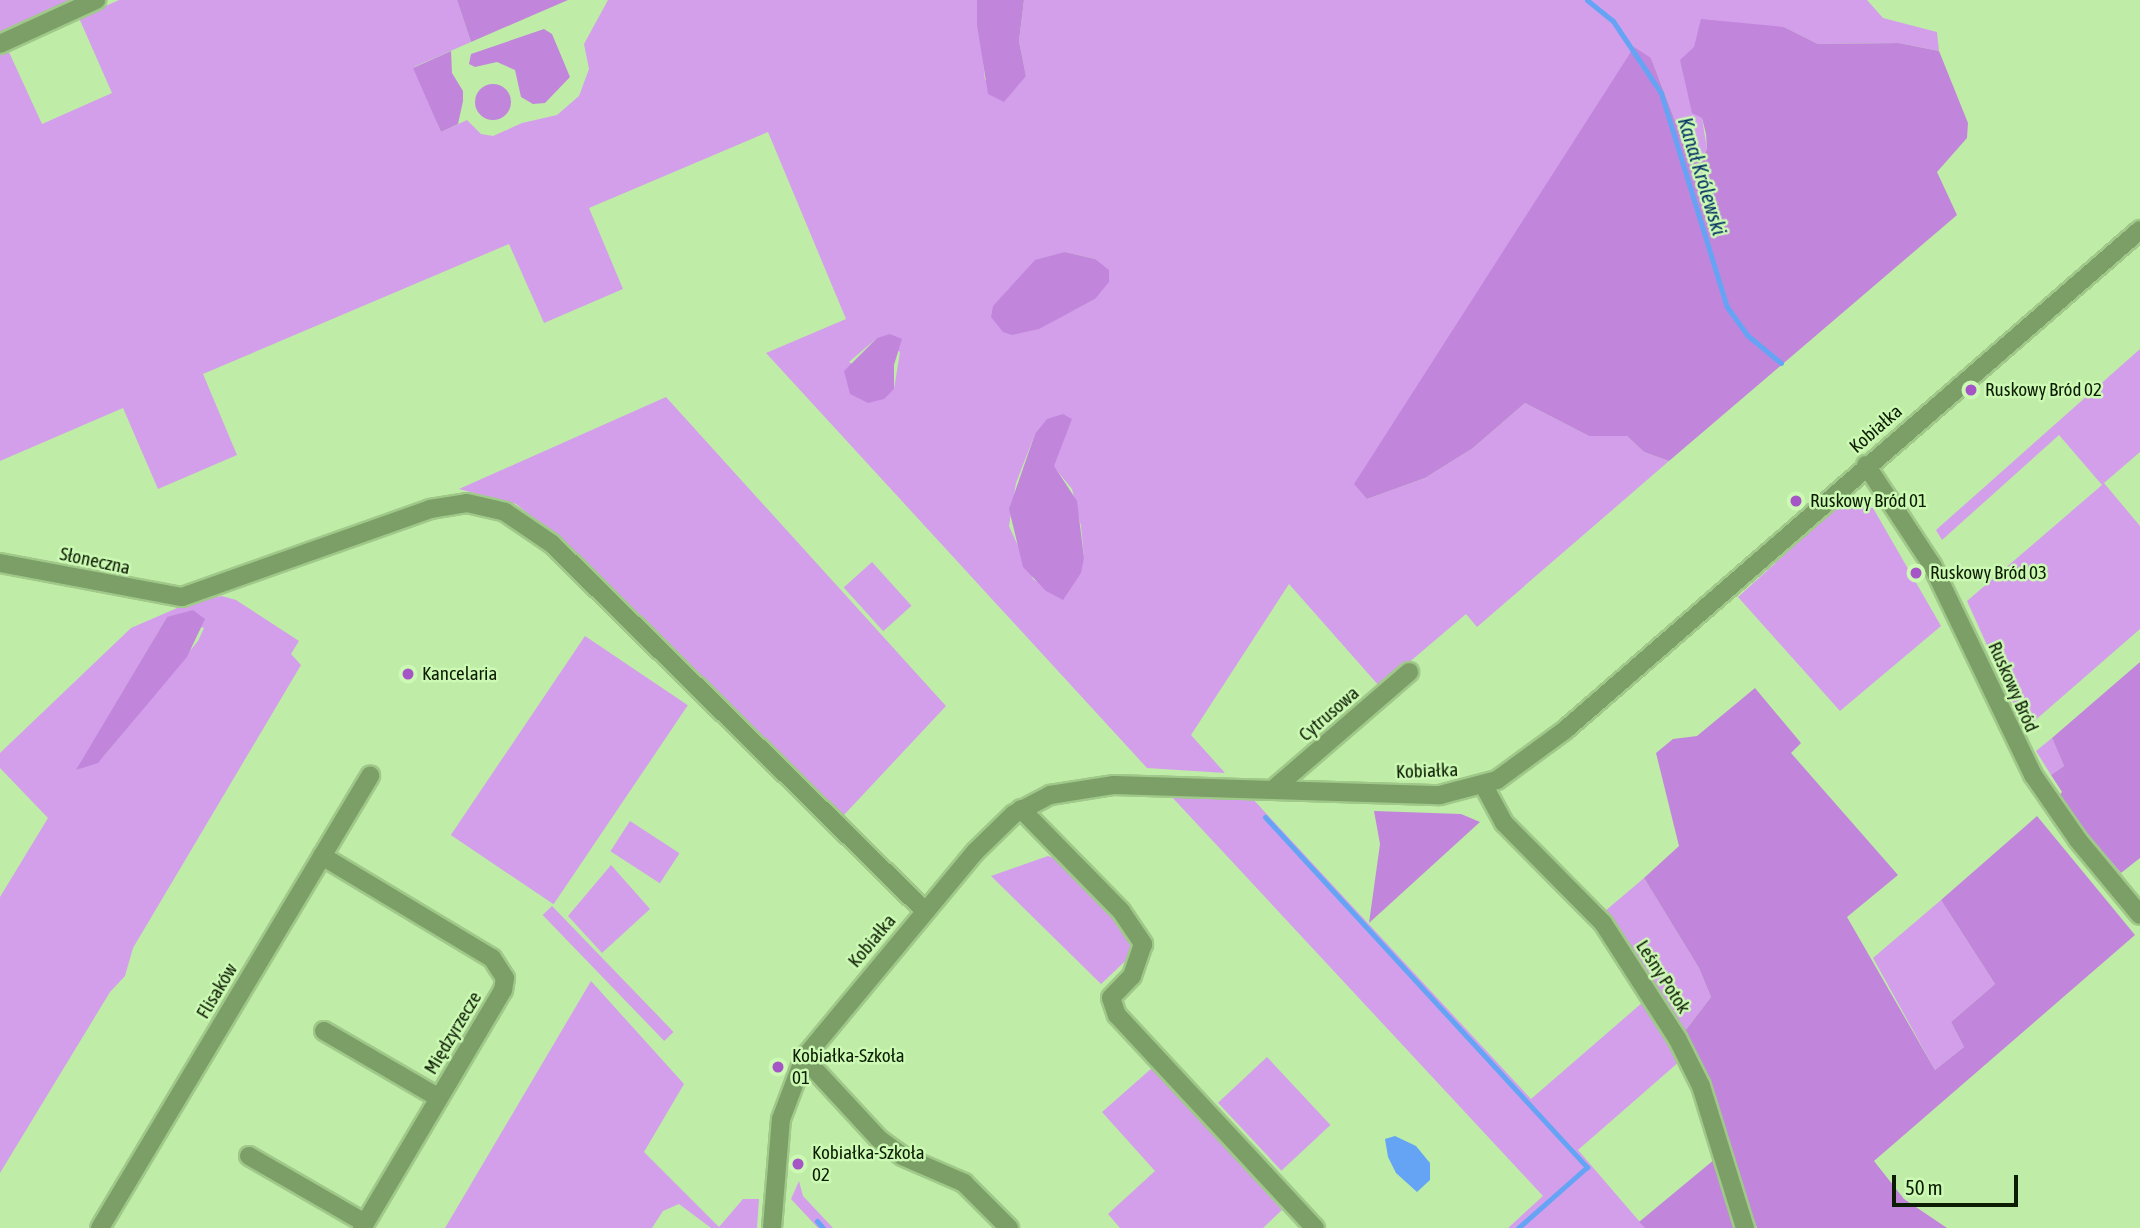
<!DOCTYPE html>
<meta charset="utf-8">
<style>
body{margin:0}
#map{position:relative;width:2140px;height:1228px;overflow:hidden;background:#bfeda7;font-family:"Asap Condensed",sans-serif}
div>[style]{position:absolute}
.green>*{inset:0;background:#d39feb;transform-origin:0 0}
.forest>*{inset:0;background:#c186db}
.round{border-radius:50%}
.water>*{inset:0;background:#65a4f4}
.stream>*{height:5px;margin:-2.5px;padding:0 2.5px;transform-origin:2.5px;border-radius:2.5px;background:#65a4f4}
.roads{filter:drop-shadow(2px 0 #9fc889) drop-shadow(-2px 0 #9fc889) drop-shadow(0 2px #9fc889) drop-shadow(0 -2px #9fc889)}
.minor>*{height:18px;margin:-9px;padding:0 9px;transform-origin:9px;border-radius:9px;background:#7b9f67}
.dots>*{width:19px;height:19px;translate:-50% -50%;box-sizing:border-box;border:4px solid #ccfab4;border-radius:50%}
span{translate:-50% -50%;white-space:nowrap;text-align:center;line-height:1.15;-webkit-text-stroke:5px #ccfab4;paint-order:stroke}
.poi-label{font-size:19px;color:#0d1d03}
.left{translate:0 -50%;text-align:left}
.street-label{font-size:19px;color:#0d1d03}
.water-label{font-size:21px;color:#053264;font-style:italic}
.scale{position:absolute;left:1892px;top:1175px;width:126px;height:32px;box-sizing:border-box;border:4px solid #0d1d03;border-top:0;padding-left:9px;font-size:21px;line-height:24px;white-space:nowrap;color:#0d1d03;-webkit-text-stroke:5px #ccfab4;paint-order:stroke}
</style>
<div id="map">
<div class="green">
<div style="clip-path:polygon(0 0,72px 0,0 36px)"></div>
<div style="clip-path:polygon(evenodd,119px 0,457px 0,471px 42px,414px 67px,441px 132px,467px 120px,481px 134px,493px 136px,522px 123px,557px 115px,579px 96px,589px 69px,584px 44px,608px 0,977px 0,985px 80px,1026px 76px,1019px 41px,1024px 0,1867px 0,1883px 18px,1937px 32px,1939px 51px,1899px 43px,1818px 44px,1784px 27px,1702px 118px,1707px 149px,1701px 157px,1688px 155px,1651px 58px,1367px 499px,1425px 478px,1473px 448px,1525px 403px,1589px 436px,1627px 436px,1644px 452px,1669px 461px,1477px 627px,1466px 614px,1380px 687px,1289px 584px,1191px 735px,1225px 773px,1147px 768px,766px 353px,846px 319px,768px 132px,589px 208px,623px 289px,544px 323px,509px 244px,203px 374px,237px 455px,158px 489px,123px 408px,0 461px,0 54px,8px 50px,42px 124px,112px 93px,79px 18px,119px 0,1065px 252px,1095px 259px,1095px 299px,1064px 315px,1007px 290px,1065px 252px,119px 0,877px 338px,900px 352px,894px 389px,849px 362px,877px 338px,119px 0,1035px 434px,1058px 454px,1053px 466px,1072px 489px,1081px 526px,1084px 558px,1063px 599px,1033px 579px,1009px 526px,1016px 483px,1035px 434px)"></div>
<div style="clip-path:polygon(2140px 349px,2140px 452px,2104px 483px,2140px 526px,2140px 629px,2025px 729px,1967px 601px,2102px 485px,2059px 435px,1942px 540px,1936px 530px)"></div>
<div style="clip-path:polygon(666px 397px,946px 706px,843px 816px,547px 529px,516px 504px,459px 489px)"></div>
<div style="clip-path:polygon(1841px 503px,1873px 508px,1941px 626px,1840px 711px,1738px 597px)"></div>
<div style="left:872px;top:562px;width:59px;height:38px;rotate:48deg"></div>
<div style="clip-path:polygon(evenodd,222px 596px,236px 600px,299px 641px,291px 654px,301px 665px,133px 948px,125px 976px,110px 992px,0 1173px,0 897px,48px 818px,0 768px,0 753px,131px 628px,191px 602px,222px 596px,167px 617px,204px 628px,198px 641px,104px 756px,77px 770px,167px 617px)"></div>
<div style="left:585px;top:636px;width:124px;height:240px;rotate:34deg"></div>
<div style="clip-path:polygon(2052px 738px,2064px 766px,2051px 775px,2036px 751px)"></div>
<div style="clip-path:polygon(1171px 796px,1250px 796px,1531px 1099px,1643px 1002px,1680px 1061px,1578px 1150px,1645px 1228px,1508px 1228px,1543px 1196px)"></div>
<div style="left:630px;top:821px;width:59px;height:36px;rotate:33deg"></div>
<div style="clip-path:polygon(1048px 856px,1065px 862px,1129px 929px,1136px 951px,1101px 984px,991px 876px)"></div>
<div style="clip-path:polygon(611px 865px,650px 909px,602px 953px,568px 916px)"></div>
<div style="clip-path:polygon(1644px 878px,1699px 968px,1711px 997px,1685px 1031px,1604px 912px)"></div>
<div style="clip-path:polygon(1941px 900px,1995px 984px,1951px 1022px,1964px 1047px,1935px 1070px,1873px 958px)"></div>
<div style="left:552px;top:906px;width:175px;height:13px;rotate:46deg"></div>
<div style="clip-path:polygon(591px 981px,684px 1084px,644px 1152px,719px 1227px,743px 1199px,759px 1199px,757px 1228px,711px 1228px,679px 1204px,663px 1211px,652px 1228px,445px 1228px)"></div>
<div style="left:1267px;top:1057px;width:93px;height:67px;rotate:47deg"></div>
<div style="clip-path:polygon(1152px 1068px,1282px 1210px,1263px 1228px,1120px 1228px,1108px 1214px,1155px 1171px,1102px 1112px)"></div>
<div style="clip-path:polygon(799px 1181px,803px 1196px,833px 1228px,818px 1228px,791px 1199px)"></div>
</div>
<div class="forest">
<div style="clip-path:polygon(457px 0,568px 0,471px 42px)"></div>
<div style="clip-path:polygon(977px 0,1024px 0,1019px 41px,1026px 76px,1004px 102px,988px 94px,977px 25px)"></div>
<div style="clip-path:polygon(1701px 19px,1784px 27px,1818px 44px,1899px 43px,1939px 51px,1968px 123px,1967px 138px,1937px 172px,1957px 215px,1669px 461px,1644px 452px,1627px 436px,1589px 436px,1525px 403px,1473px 448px,1425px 478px,1367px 499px,1354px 484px,1634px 47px,1651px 58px,1688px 155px,1702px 157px,1707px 149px,1706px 134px,1702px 118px,1692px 113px,1680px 60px,1694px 47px)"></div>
<div style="clip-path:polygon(544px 29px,552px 34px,570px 77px,545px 103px,533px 104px,521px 97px,515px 70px,497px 62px,475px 67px,469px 64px,471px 54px)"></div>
<div style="clip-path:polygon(451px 51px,452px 73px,463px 91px,463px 101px,458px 124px,441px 132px,413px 68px)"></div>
<div class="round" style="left:475px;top:84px;width:36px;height:36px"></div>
<div style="clip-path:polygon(1065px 252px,1095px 259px,1109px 270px,1109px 282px,1095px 299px,1039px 329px,1012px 335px,1003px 332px,991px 317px,993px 306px,1035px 260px)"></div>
<div style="clip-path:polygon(890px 334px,902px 339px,894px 365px,894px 389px,884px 399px,868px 403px,850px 394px,844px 371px,877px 338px)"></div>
<div style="clip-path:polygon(1063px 414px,1072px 419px,1054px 466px,1077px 501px,1084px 558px,1081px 573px,1063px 600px,1046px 591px,1023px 567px,1009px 509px,1035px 434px,1047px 419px)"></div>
<div style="clip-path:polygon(193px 610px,205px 619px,187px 657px,98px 763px,76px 770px,167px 617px)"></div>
<div style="clip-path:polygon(2140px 662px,2140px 858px,2121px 873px,2057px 798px,2062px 792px,2051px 775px,2064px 766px,2052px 738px)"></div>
<div style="clip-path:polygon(1755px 688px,1801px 743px,1791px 753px,1898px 875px,1847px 917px,1935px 1070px,1964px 1047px,1951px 1022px,1995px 984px,1941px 900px,2037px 816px,2135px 935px,1874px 1161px,1904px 1199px,1947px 1228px,1757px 1228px,1685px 1031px,1711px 997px,1699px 968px,1644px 878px,1679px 846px,1656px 753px,1673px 739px,1697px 736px)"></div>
<div style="clip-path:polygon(1374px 811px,1461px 814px,1480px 822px,1369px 923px,1380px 844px)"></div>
<div style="clip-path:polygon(1715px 1159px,1736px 1228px,1645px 1228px,1639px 1222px)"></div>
</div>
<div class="water">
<div style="clip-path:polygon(1395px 1136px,1416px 1146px,1430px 1163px,1430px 1180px,1417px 1192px,1396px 1173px,1388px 1157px,1385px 1139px)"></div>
</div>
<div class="stream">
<div style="left:1587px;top:0;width:33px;rotate:39deg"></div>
<div style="left:1613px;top:21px;width:87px;rotate:56.3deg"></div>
<div style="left:1661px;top:93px;width:224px;rotate:72.9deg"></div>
<div style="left:1727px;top:307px;width:34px;rotate:54deg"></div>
<div style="left:1747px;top:335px;width:44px;rotate:39.5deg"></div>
<div style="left:1265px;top:817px;width:476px;rotate:47.4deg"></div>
<div style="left:1587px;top:1167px;width:92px;rotate:138.5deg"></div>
<div style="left:817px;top:1221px;width:9px;rotate:49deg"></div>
</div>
<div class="roads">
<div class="minor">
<div style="left:0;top:44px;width:106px;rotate:-24.6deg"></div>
<div style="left:1866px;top:465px;width:120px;rotate:56.6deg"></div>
<div style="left:1932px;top:565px;width:233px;rotate:64.3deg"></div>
<div style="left:2033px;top:775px;width:79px;rotate:55.3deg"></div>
<div style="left:2078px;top:840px;width:97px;rotate:50.4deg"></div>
<div style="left:0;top:563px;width:185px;rotate:10.6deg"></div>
<div style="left:182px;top:597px;width:263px;rotate:-19.5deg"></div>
<div style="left:430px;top:509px;width:37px;rotate:-9deg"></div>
<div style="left:467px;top:503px;width:39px;rotate:13deg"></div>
<div style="left:505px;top:512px;width:57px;rotate:34.2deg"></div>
<div style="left:552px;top:544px;width:523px;rotate:44.54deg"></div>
<div style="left:1484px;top:786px;width:42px;rotate:61.6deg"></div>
<div style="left:1504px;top:823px;width:141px;rotate:45.3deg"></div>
<div style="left:1603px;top:923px;width:139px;rotate:57.3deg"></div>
<div style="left:1678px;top:1040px;width:51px;rotate:63.4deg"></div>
<div style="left:1701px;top:1086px;width:149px;rotate:72.8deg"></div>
<div style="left:1276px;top:787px;width:176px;rotate:-40.8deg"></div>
<div style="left:1021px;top:809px;width:143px;rotate:45.6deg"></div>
<div style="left:1121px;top:911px;width:40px;rotate:56deg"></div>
<div style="left:1143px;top:944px;width:34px;rotate:109deg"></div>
<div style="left:1132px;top:976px;width:30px;rotate:134deg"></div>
<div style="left:1111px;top:998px;width:18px;rotate:71deg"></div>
<div style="left:1117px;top:1015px;width:291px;rotate:47.1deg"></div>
<div style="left:322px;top:856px;width:198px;rotate:31deg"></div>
<div style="left:492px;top:958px;width:24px;rotate:57deg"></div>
<div style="left:505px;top:978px;width:12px;rotate:99deg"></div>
<div style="left:503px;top:990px;width:277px;rotate:120.6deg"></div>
<div style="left:324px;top:1031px;width:133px;rotate:30.2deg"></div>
<div style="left:804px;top:1058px;width:110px;rotate:47.2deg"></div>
<div style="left:879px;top:1139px;width:29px;rotate:36deg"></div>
<div style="left:902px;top:1156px;width:68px;rotate:23.5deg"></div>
<div style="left:964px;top:1183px;width:64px;rotate:45deg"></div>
<div style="left:249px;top:1156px;width:134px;rotate:30deg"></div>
<div style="left:100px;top:1228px;width:527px;rotate:-59.15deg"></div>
<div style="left:772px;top:1228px;width:109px;rotate:-85.3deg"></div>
<div style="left:781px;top:1119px;width:65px;rotate:-69.3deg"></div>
<div style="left:804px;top:1058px;width:268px;rotate:-50.3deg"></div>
<div style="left:975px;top:852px;width:54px;rotate:-44.3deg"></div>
<div style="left:1014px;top:814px;width:41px;rotate:-27.8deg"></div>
<div style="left:1050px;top:795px;width:65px;rotate:-8.9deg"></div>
<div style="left:1114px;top:785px;width:326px;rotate:1.8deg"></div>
<div style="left:1440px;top:795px;width:59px;rotate:-14.7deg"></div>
<div style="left:1497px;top:780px;width:84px;rotate:-36.3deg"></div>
<div style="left:1565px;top:730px;width:762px;rotate:-41.01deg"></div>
</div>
</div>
<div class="dots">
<div style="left:1971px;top:390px;background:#a555c6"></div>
<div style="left:1796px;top:501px;background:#a555c6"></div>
<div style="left:1916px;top:573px;background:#a555c6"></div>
<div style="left:408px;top:674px;background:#a555c6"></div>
<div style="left:778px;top:1067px;background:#a555c6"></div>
<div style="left:798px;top:1164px;background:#a555c6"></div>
</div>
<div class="poi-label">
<span class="left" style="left:1985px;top:390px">Ruskowy Bród 02</span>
<span class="left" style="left:1810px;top:501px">Ruskowy Bród 01</span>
<span class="left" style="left:1930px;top:573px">Ruskowy Bród 03</span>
<span class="left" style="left:422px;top:674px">Kancelaria</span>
<span class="left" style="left:792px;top:1067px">Kobiałka-Szkoła<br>01</span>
<span class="left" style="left:812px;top:1164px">Kobiałka-Szkoła<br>02</span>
</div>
<div class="street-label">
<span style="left:1876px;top:429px;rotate:-41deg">Kobiałka</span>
<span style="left:95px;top:561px;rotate:12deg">Słoneczna</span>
<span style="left:2013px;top:687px;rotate:66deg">Ruskowy Bród</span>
<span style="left:1329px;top:714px;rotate:-41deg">Cytrusowa</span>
<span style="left:1427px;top:771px;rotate:-2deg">Kobiałka</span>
<span style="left:872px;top:941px;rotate:-50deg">Kobiałka</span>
<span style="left:1663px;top:977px;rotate:57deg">Leśny Potok</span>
<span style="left:217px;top:991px;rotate:-59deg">Flisaków</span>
<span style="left:453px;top:1033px;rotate:-59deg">Międzyrzecze</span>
</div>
<div class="water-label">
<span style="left:1703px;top:176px;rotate:73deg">Kanał Królewski</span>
</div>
<div class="scale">50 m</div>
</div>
